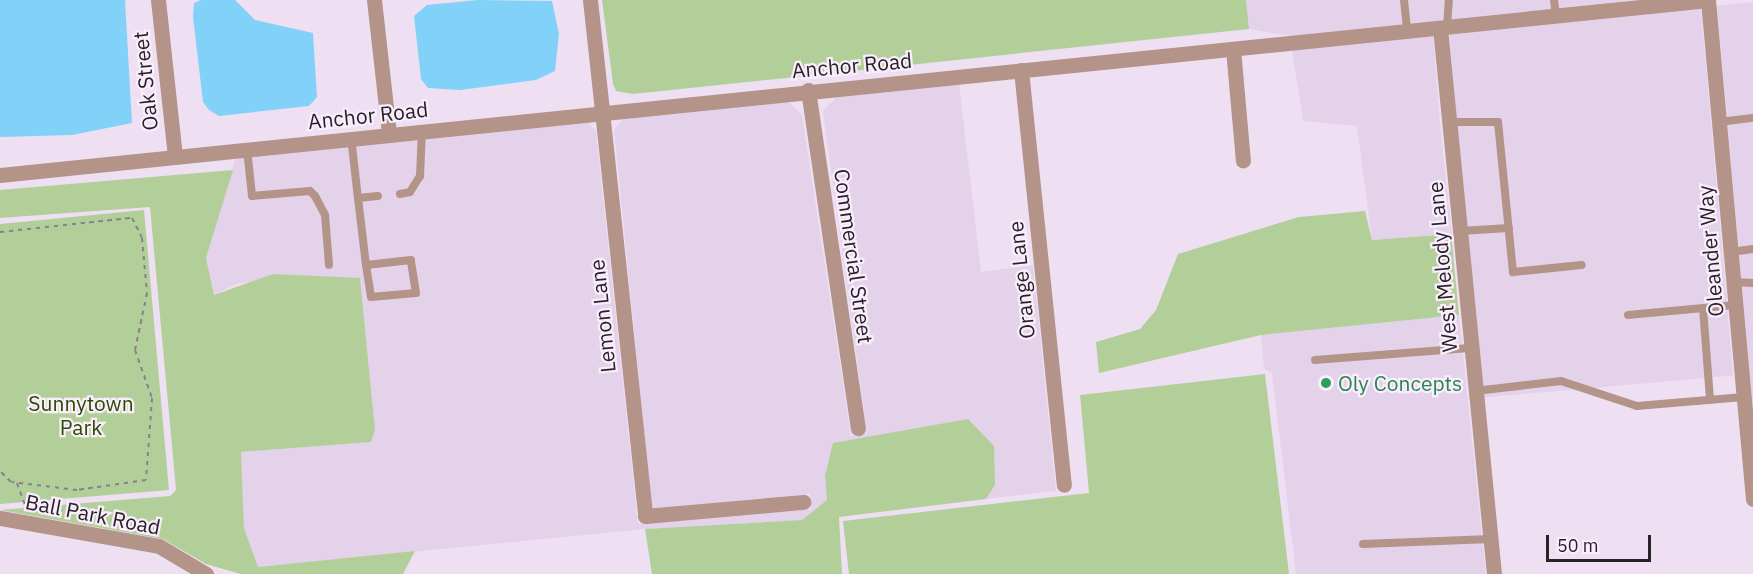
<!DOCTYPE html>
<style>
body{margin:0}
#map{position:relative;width:1753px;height:574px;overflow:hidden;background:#eee0f2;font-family:"IBM Plex Sans",sans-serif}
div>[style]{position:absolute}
.built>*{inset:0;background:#e4d1ea;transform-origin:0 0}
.green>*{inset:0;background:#b2cf9a}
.water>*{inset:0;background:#81d1f8}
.path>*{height:2px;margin-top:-1px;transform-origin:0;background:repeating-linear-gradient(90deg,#89808c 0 4.5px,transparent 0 9px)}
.service>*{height:8px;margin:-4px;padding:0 4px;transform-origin:4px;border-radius:4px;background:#b49389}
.minor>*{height:15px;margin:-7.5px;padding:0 7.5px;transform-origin:7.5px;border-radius:7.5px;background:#b49389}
.tertiary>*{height:15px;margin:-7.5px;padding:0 7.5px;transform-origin:7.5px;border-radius:7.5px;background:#b49389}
.dots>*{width:16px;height:16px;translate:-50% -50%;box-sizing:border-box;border:3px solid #faeefd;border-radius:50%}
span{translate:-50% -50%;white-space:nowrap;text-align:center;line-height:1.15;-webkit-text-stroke:4.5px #faeefd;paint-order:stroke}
.street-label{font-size:21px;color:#272228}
.leisure-label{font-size:21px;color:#27864d}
.left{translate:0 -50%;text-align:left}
.park-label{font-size:21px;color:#2b4a02}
.scale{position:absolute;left:1546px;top:535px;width:105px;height:27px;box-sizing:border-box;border:3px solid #272228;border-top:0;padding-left:8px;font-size:18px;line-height:21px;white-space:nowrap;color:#272228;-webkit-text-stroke:4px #faeefd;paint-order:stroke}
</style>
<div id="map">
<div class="built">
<div style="clip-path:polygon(1246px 0,1636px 0,1290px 36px,1249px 29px)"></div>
<div style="clip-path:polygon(1753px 2px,1753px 407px,1717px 6px)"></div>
<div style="left:1701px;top:8px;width:369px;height:253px;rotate:85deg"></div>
<div style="clip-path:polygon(1433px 35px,1440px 123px,1455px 266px,1450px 234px,1372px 240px,1357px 126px,1303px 121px,1292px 50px)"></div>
<div style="clip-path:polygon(959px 83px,981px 272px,1033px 265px,1056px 491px,986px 499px,995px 485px,825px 476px,827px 500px,802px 520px,645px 529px,258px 567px,244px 528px,241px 452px,371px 442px,375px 430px,360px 278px,238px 283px,214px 295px,206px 258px,236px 157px,578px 118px,589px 124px,596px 131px,638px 524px,811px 509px,810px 494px,652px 509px,614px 130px,626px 115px,786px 100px,802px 115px,851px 436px,867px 433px,823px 111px,842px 92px)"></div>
<div style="clip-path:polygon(1459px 315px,1486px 574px,1296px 574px,1272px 373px,1264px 368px,1261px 335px)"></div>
</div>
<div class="green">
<div style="clip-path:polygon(602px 0,1246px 0,1249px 29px,633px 94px,616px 91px,613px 84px)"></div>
<div style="clip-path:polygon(233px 170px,206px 258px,214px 295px,273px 274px,360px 278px,375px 430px,371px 442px,241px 452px,244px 528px,258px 567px,415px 551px,403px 574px,241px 574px,206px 564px,163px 539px,0 510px,170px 496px,176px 490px,150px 207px,0 218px,0 190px)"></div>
<div style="clip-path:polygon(144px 210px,169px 490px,0 504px,0 224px)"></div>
<div style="clip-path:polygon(1365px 211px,1372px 240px,1451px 234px,1459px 315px,1261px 335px,1099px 373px,1096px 342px,1140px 329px,1156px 310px,1178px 254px,1299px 217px)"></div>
<div style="clip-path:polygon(1265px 374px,1289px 574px,849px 574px,843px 521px,1089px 493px,1080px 395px)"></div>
<div style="clip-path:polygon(968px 419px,994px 446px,995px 485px,986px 499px,839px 517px,842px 574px,652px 574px,645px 529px,802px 520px,827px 500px,825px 476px,833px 443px)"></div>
</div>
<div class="water">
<div style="clip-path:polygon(0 0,125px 0,132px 123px,72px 135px,0 137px)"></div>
<div style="clip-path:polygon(201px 0,235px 0,255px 20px,313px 33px,317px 97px,309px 106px,219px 116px,209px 110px,203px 102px,193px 17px,194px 3px)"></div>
<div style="clip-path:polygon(478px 0,552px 1px,559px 34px,555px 71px,536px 80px,460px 90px,428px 88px,421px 79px,414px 16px,427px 5px)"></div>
</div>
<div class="path">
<div style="left:0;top:232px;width:133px;rotate:-6.1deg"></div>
<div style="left:132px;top:218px;width:22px;rotate:63deg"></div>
<div style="left:142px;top:238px;width:55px;rotate:84.8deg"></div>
<div style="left:147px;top:293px;width:58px;rotate:101.9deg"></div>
<div style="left:135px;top:350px;width:51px;rotate:70.5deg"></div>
<div style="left:152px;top:398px;width:82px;rotate:94.2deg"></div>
<div style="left:146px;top:480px;width:70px;rotate:171.8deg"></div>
<div style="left:77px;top:490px;width:66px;rotate:-173.1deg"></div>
<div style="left:11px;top:482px;width:16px;rotate:-135deg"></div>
<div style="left:17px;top:483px;width:27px;rotate:70deg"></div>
</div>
<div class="service">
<div style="left:1404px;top:0;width:31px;rotate:84deg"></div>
<div style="left:1554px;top:0;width:16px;rotate:83deg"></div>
<div style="left:1447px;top:27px;width:27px;rotate:-86deg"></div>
<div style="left:1448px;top:122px;width:50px"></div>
<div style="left:1498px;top:122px;width:151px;rotate:84.3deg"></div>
<div style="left:1513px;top:272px;width:69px;rotate:-5.8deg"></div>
<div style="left:1719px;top:122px;width:34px;rotate:-7deg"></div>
<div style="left:351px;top:137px;width:61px;rotate:83.5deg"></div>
<div style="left:358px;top:198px;width:20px;rotate:-6deg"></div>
<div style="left:247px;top:149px;width:47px;rotate:83.9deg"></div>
<div style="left:252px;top:196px;width:58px;rotate:-4.9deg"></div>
<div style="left:310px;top:191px;width:7px;rotate:45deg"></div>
<div style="left:315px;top:196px;width:21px;rotate:62deg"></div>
<div style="left:325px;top:215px;width:50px;rotate:85.4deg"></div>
<div style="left:400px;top:194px;width:10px;rotate:-11deg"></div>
<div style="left:410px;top:192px;width:19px;rotate:-58deg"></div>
<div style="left:420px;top:176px;width:46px;rotate:-87.5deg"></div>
<div style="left:358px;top:198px;width:67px;rotate:83.2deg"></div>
<div style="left:366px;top:265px;width:32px;rotate:81deg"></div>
<div style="left:371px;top:297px;width:45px;rotate:-5.1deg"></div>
<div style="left:416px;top:293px;width:33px;rotate:-99deg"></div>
<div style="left:411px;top:260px;width:45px;rotate:173.7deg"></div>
<div style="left:1460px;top:231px;width:49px;rotate:-3.5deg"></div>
<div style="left:1731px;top:252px;width:22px;rotate:-8deg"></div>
<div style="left:1734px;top:282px;width:19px;rotate:3deg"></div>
<div style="left:1703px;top:308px;width:92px;rotate:85.6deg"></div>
<div style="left:1628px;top:315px;width:108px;rotate:-5.3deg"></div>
<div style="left:1315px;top:360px;width:155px;rotate:-4.4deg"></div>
<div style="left:1475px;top:391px;width:87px;rotate:-6.6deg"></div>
<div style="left:1561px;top:381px;width:80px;rotate:18.2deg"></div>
<div style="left:1637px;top:406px;width:107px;rotate:-4.8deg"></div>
<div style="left:1363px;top:544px;width:128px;rotate:-2.2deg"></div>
</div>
<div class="minor">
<div style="left:158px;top:0;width:158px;rotate:83.8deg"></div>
<div style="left:374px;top:0;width:134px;rotate:83.6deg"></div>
<div style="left:1708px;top:0;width:501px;rotate:84.85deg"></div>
<div style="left:1233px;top:49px;width:112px;rotate:84.9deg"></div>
<div style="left:1021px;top:70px;width:417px;rotate:84.1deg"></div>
<div style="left:808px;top:90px;width:342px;rotate:81.6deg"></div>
<div style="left:602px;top:111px;width:407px;rotate:83.9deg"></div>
<div style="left:645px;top:516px;width:159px;rotate:-5.1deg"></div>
<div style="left:0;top:518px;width:161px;rotate:10deg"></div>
<div style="left:159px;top:546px;width:55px;rotate:30.8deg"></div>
</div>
<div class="tertiary">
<div style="left:590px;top:0;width:112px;rotate:83.8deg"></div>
<div style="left:1440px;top:28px;width:549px;rotate:84.35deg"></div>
<div style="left:0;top:175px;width:1717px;rotate:-5.85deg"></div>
</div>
<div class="dots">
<div style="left:1326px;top:383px;background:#2e9e5b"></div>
</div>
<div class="street-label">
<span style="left:852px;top:65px;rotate:-5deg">Anchor Road</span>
<span style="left:145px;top:81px;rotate:-96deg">Oak Street</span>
<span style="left:368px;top:115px;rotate:-6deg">Anchor Road</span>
<span style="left:1710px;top:251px;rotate:-95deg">Oleander Way</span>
<span style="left:854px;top:256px;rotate:82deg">Commercial Street</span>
<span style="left:1442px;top:267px;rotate:-95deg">West Melody Lane</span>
<span style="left:1021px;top:280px;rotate:-96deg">Orange Lane</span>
<span style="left:602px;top:316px;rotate:-96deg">Lemon Lane</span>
<span style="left:93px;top:514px;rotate:11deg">Ball Park Road</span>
</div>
<div class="leisure-label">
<span class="left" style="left:1338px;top:383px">Oly Concepts</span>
</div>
<div class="park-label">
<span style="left:81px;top:415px">Sunnytown<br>Park</span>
</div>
<div class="scale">50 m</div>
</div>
